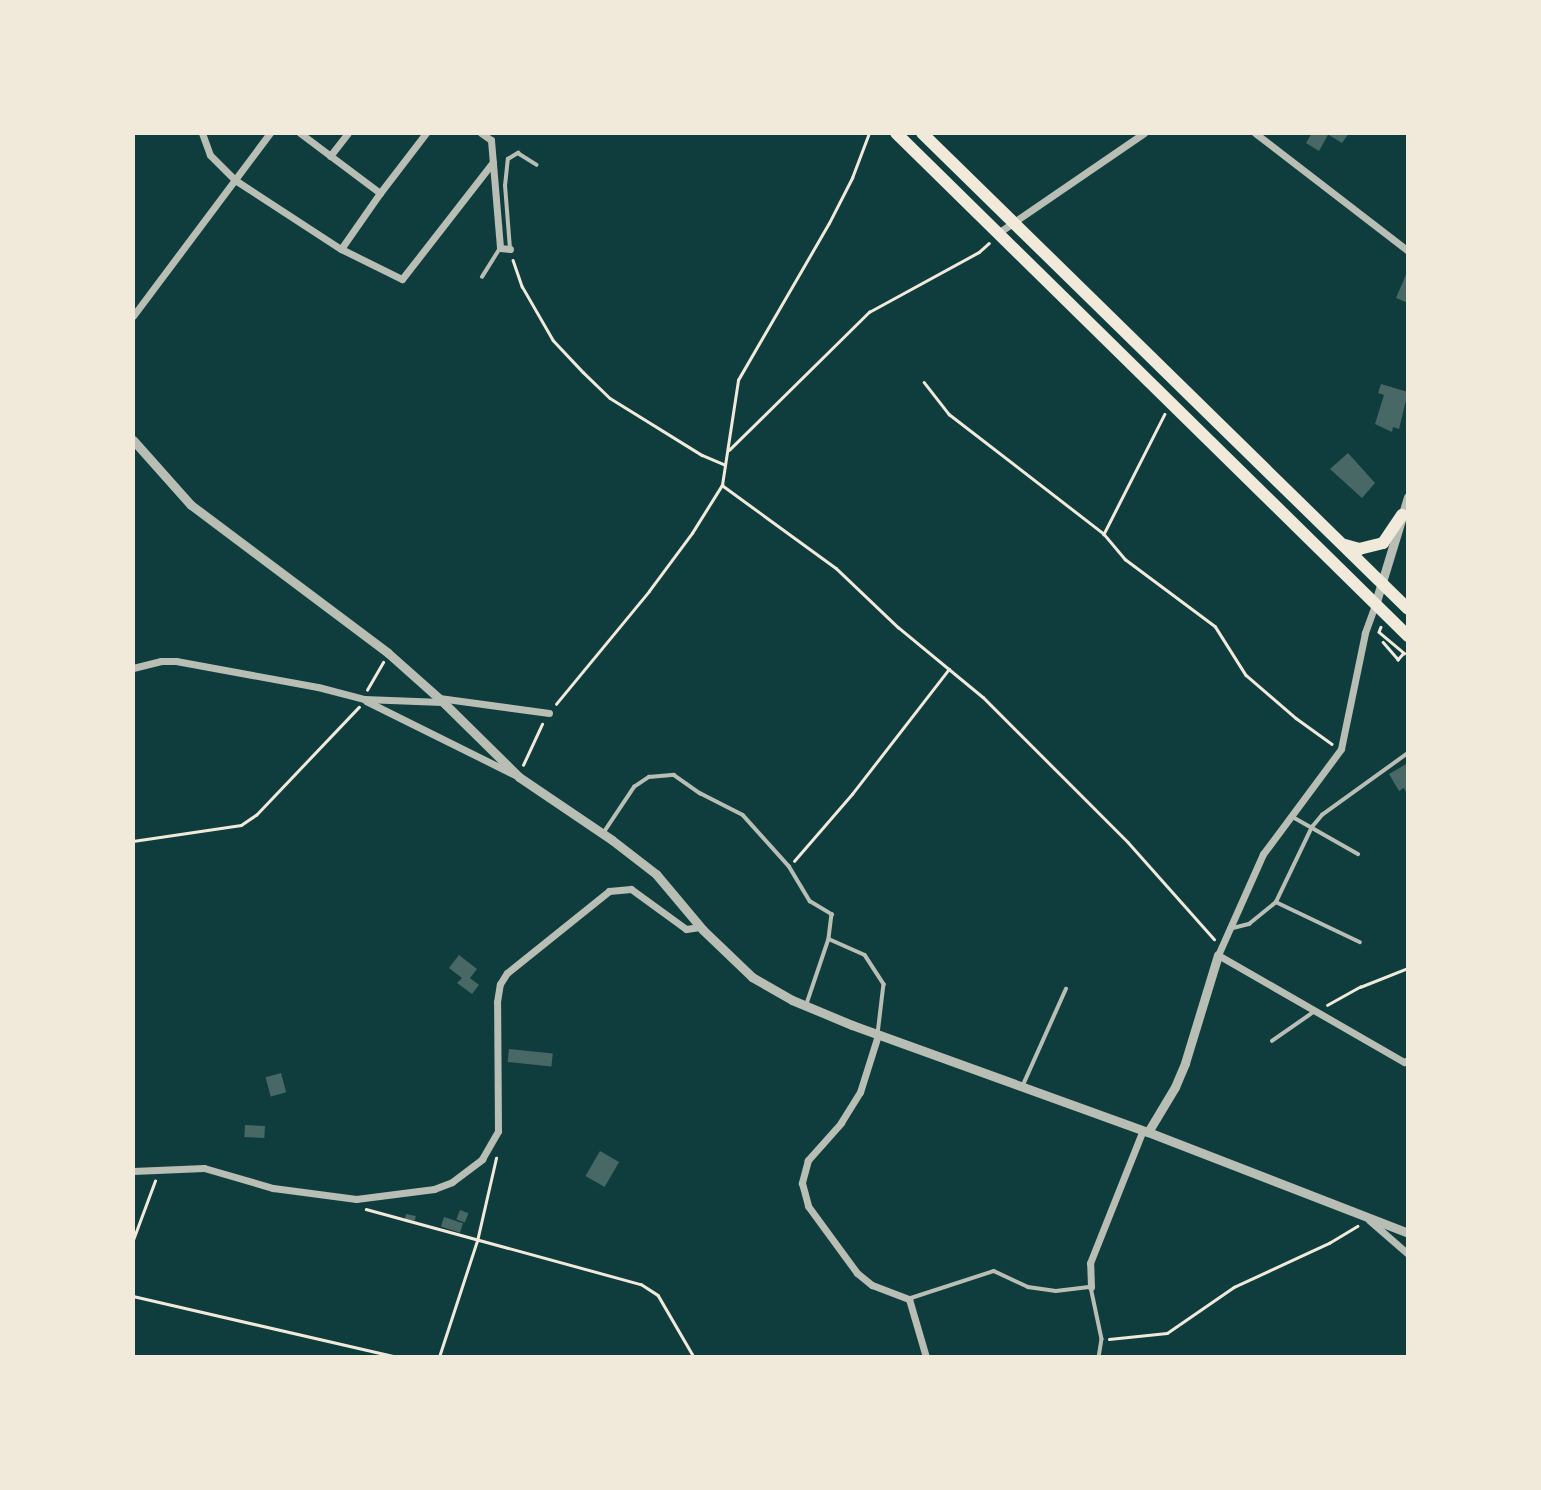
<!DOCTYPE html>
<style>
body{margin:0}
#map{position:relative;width:1541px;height:1490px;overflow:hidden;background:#0f3d3e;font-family:Arial,sans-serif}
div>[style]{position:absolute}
.building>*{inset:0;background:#486865;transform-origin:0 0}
.path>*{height:2.5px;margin:-1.25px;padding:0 1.25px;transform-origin:1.25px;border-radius:1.25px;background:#f1e9da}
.service>*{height:3.5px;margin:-1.75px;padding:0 1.75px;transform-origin:1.75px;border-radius:1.75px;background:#b8beb3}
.minor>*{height:7px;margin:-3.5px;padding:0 3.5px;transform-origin:3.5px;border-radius:3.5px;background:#b8beb3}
.tertiary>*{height:9px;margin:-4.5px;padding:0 4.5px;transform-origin:4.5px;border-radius:4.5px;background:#b8beb3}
.trunk>*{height:12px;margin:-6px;padding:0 6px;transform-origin:6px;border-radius:6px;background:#f1e9da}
span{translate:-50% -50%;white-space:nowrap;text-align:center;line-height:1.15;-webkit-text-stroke:7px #f1e9da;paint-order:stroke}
.frame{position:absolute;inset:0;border:135px solid #f1e9da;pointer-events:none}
</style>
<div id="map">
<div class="building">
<div style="clip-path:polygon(1312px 133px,1329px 133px,1319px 151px,1306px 143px)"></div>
<div style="clip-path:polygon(1331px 133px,1349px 133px,1342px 143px,1329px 135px)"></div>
<div style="clip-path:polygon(1408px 270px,1408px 303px,1396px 298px)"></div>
<div style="clip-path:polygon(1381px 384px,1408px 392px,1399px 429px,1393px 427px,1392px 432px,1375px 424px,1384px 395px,1378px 393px)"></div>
<div style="clip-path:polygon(1348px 453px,1375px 483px,1362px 498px,1330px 469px)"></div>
<div style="clip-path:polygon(1408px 763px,1408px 796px,1404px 788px,1399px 791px,1389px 774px)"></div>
<div style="clip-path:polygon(459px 955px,477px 969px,470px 978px,479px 985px,472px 994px,457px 983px,462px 978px,449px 968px)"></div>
<div style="left:509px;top:1049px;width:44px;height:13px;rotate:6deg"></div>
<div style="left:281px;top:1073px;width:20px;height:16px;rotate:75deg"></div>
<div style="left:245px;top:1125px;width:20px;height:12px;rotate:3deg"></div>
<div style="left:600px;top:1151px;width:22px;height:29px;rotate:30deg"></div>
<div style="left:460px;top:1210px;width:9px;height:10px;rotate:21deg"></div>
<div style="left:406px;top:1214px;width:10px;height:5px;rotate:11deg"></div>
<div style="left:444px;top:1217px;width:20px;height:10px;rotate:18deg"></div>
</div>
<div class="path">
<div style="left:513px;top:260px;width:28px;rotate:71deg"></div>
<div style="left:522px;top:286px;width:62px;rotate:60.1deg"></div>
<div style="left:553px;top:340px;width:44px;rotate:46.8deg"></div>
<div style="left:583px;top:372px;width:37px;rotate:44deg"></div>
<div style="left:610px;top:398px;width:108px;rotate:31.8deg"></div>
<div style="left:702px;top:455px;width:25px;rotate:23deg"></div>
<div style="left:924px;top:382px;width:41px;rotate:52deg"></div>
<div style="left:949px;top:414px;width:196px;rotate:37.7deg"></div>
<div style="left:1165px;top:414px;width:135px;rotate:116.9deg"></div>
<div style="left:1104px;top:534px;width:33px;rotate:50deg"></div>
<div style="left:1125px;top:559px;width:112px;rotate:36.7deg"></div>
<div style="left:1215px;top:626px;width:58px;rotate:57.7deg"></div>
<div style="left:1246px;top:675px;width:66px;rotate:40.7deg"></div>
<div style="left:1296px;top:718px;width:44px;rotate:35.8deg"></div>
<div style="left:729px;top:450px;width:197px;rotate:-44.6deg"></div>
<div style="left:869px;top:312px;width:125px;rotate:-28.6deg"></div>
<div style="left:979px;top:252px;width:13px;rotate:-42deg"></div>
<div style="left:722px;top:485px;width:141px;rotate:36.1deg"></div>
<div style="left:836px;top:568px;width:86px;rotate:43.6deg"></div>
<div style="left:898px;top:627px;width:110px;rotate:39.5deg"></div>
<div style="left:983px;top:697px;width:205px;rotate:45deg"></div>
<div style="left:1128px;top:842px;width:130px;rotate:48.4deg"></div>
<div style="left:1381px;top:627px;width:5px;rotate:112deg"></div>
<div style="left:1379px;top:632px;width:33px;rotate:40deg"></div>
<div style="left:1404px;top:653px;width:9px;rotate:131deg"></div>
<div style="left:1398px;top:660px;width:23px;rotate:-131deg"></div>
<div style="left:367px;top:690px;width:32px;rotate:-60deg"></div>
<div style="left:556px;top:704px;width:146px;rotate:-50.5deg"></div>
<div style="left:649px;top:591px;width:72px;rotate:-53.4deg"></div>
<div style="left:692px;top:533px;width:57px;rotate:-58deg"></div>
<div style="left:722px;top:485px;width:106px;rotate:-81.3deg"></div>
<div style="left:738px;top:380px;width:181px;rotate:-59.9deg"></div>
<div style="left:829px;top:223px;width:51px;rotate:-62.9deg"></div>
<div style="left:852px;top:178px;width:48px;rotate:-69.3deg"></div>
<div style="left:523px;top:765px;width:45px;rotate:-65.1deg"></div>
<div style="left:133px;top:841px;width:109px;rotate:-8.4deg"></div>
<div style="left:241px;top:825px;width:18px;rotate:-34deg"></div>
<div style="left:256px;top:815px;width:149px;rotate:-46.4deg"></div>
<div style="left:794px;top:861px;width:89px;rotate:-49.1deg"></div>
<div style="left:852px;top:794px;width:158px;rotate:-52.2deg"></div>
<div style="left:1327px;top:1005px;width:38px;rotate:-29deg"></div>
<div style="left:1360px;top:987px;width:52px;rotate:-21.6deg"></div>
<div style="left:366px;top:1209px;width:285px;rotate:15.3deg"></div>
<div style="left:641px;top:1284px;width:20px;rotate:33deg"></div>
<div style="left:658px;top:1295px;width:72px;rotate:59.9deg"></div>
<div style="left:133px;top:1240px;width:63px;rotate:-69.6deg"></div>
<div style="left:133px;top:1296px;width:271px;rotate:13deg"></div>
<div style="left:1109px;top:1339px;width:58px;rotate:-5.9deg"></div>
<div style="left:1167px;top:1333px;width:81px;rotate:-34.5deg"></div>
<div style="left:1234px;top:1287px;width:105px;rotate:-24.9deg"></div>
<div style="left:1329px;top:1243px;width:33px;rotate:-31deg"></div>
<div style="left:439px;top:1357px;width:122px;rotate:-71.9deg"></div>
<div style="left:477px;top:1241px;width:85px;rotate:-77.1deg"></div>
</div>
<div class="service">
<div style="left:510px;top:249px;width:63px;rotate:-94.5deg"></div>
<div style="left:505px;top:186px;width:27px;rotate:-84deg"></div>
<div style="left:508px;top:159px;width:12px;rotate:-31deg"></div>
<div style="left:518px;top:153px;width:22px;rotate:32deg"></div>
<div style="left:482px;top:277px;width:34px;rotate:-58deg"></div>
<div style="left:1293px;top:817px;width:75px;rotate:29.6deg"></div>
<div style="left:604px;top:832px;width:54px;rotate:-56.3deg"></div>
<div style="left:634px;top:787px;width:18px;rotate:-34deg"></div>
<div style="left:649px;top:777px;width:25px;rotate:-5deg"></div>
<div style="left:674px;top:775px;width:32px;rotate:35deg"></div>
<div style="left:700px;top:793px;width:48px;rotate:27.1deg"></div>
<div style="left:743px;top:815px;width:69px;rotate:48deg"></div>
<div style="left:789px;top:866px;width:41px;rotate:59deg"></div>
<div style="left:810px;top:901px;width:26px;rotate:31deg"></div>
<div style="left:832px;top:914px;width:25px;rotate:97deg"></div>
<div style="left:829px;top:939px;width:69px;rotate:108.7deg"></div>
<div style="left:1276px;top:902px;width:93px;rotate:25.5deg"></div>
<div style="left:1229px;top:929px;width:21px;rotate:-14deg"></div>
<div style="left:1249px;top:924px;width:35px;rotate:-39deg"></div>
<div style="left:1276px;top:902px;width:83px;rotate:-64.4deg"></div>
<div style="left:1312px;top:827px;width:16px;rotate:-50deg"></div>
<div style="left:1322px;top:815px;width:106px;rotate:-35.8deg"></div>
<div style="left:829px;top:939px;width:39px;rotate:24deg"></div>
<div style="left:865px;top:955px;width:35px;rotate:57deg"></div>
<div style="left:884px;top:984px;width:50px;rotate:96.8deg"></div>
<div style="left:1272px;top:1041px;width:52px;rotate:-34.9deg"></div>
<div style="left:1023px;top:1085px;width:105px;rotate:-65.9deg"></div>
<div style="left:911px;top:1298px;width:87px;rotate:-18deg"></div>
<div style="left:994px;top:1271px;width:38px;rotate:25deg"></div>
<div style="left:1028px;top:1287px;width:28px;rotate:8deg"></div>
<div style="left:1056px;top:1291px;width:35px;rotate:-7deg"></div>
<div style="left:1091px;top:1287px;width:53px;rotate:78.1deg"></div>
<div style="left:1102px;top:1339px;width:18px;rotate:99deg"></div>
</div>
<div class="minor">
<div style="left:202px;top:133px;width:23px;rotate:70deg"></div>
<div style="left:210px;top:155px;width:35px;rotate:45deg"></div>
<div style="left:235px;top:180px;width:126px;rotate:33.1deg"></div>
<div style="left:341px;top:249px;width:68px;rotate:26.2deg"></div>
<div style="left:402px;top:279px;width:148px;rotate:-52.1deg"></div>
<div style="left:300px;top:133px;width:100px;rotate:36.9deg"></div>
<div style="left:380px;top:193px;width:68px;rotate:124.9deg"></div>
<div style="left:481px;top:133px;width:12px;rotate:35deg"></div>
<div style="left:491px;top:140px;width:108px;rotate:85.2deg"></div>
<div style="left:500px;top:248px;width:10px;rotate:6deg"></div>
<div style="left:1255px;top:133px;width:193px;rotate:37.6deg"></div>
<div style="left:330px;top:156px;width:29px;rotate:-52deg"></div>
<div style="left:380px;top:193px;width:76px;rotate:-52.5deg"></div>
<div style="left:998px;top:233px;width:177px;rotate:-34.4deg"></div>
<div style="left:133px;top:316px;width:229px;rotate:-53.2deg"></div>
<div style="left:1375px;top:605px;width:30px;rotate:110deg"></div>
<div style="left:1365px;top:633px;width:118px;rotate:101.7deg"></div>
<div style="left:1341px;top:749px;width:131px;rotate:126.6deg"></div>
<div style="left:1263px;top:854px;width:111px;rotate:114deg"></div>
<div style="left:1218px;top:955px;width:215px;rotate:29.9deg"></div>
<div style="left:1404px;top:1062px;width:4px;rotate:-27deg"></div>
<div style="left:133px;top:668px;width:29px;rotate:-14deg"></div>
<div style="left:161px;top:661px;width:15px"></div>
<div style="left:176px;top:661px;width:144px;rotate:10.4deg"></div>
<div style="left:318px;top:687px;width:48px;rotate:14.6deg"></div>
<div style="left:364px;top:699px;width:78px;rotate:2.2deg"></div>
<div style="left:439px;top:698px;width:111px;rotate:7.8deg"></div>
<div style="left:366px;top:701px;width:166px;rotate:26.4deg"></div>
<div style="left:878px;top:1035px;width:60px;rotate:107.5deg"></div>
<div style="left:860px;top:1092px;width:36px;rotate:122deg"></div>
<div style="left:841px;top:1123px;width:50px;rotate:131.7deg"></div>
<div style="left:808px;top:1160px;width:24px;rotate:105deg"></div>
<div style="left:802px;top:1183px;width:24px;rotate:75deg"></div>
<div style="left:808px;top:1206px;width:83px;rotate:53.8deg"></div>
<div style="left:857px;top:1273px;width:19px;rotate:39deg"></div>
<div style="left:872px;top:1285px;width:40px;rotate:21deg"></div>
<div style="left:909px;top:1299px;width:60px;rotate:73.7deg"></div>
<div style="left:133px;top:1171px;width:71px;rotate:-2.4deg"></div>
<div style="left:204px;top:1168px;width:72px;rotate:16.2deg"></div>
<div style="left:273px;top:1188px;width:84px;rotate:7.5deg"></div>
<div style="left:356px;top:1199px;width:79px;rotate:-7.3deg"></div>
<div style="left:434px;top:1189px;width:19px;rotate:-21deg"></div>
<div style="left:452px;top:1182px;width:38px;rotate:-37deg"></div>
<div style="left:482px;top:1159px;width:32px;rotate:-60deg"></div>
<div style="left:498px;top:1131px;width:129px;rotate:-90.4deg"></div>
<div style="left:497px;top:1002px;width:18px;rotate:-81deg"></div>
<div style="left:500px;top:984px;width:13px;rotate:-58deg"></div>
<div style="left:507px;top:973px;width:131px;rotate:-38.8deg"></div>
<div style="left:609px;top:891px;width:22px;rotate:-5deg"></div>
<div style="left:631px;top:889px;width:68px;rotate:36deg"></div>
<div style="left:686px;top:929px;width:14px;rotate:-8deg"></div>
<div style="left:1369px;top:1220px;width:52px;rotate:41.1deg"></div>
<div style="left:1091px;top:1287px;width:24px;rotate:-92deg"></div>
<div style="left:1090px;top:1263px;width:143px;rotate:-68.3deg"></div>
</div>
<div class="tertiary">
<div style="left:133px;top:440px;width:87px;rotate:48.3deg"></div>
<div style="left:191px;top:505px;width:246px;rotate:36.9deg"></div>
<div style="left:388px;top:653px;width:74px;rotate:41.7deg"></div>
<div style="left:443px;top:702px;width:107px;rotate:44.6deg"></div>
<div style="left:519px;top:777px;width:112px;rotate:34.1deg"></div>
<div style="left:612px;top:840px;width:56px;rotate:37.7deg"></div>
<div style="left:656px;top:874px;width:73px;rotate:50deg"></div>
<div style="left:703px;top:930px;width:68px;rotate:43.8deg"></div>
<div style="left:752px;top:977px;width:46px;rotate:29.9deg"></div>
<div style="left:792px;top:1000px;width:65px;rotate:22.6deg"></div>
<div style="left:852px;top:1025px;width:315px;rotate:19.9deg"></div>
<div style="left:1148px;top:1132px;width:279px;rotate:21.2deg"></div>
<div style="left:1375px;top:605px;width:113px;rotate:-73deg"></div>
<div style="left:1148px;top:1132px;width:52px;rotate:-59deg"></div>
<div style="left:1175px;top:1087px;width:26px;rotate:-67deg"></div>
<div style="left:1185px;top:1063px;width:113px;rotate:-73deg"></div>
</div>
<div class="trunk">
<div style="left:896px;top:133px;width:718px;rotate:44.49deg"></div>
<div style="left:922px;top:133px;width:680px;rotate:44.4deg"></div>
<div style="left:1345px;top:545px;width:15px;rotate:16deg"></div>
<div style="left:1359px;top:549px;width:25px;rotate:-14deg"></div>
<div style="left:1383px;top:543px;width:34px;rotate:-56deg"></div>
</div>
<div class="frame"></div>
</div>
